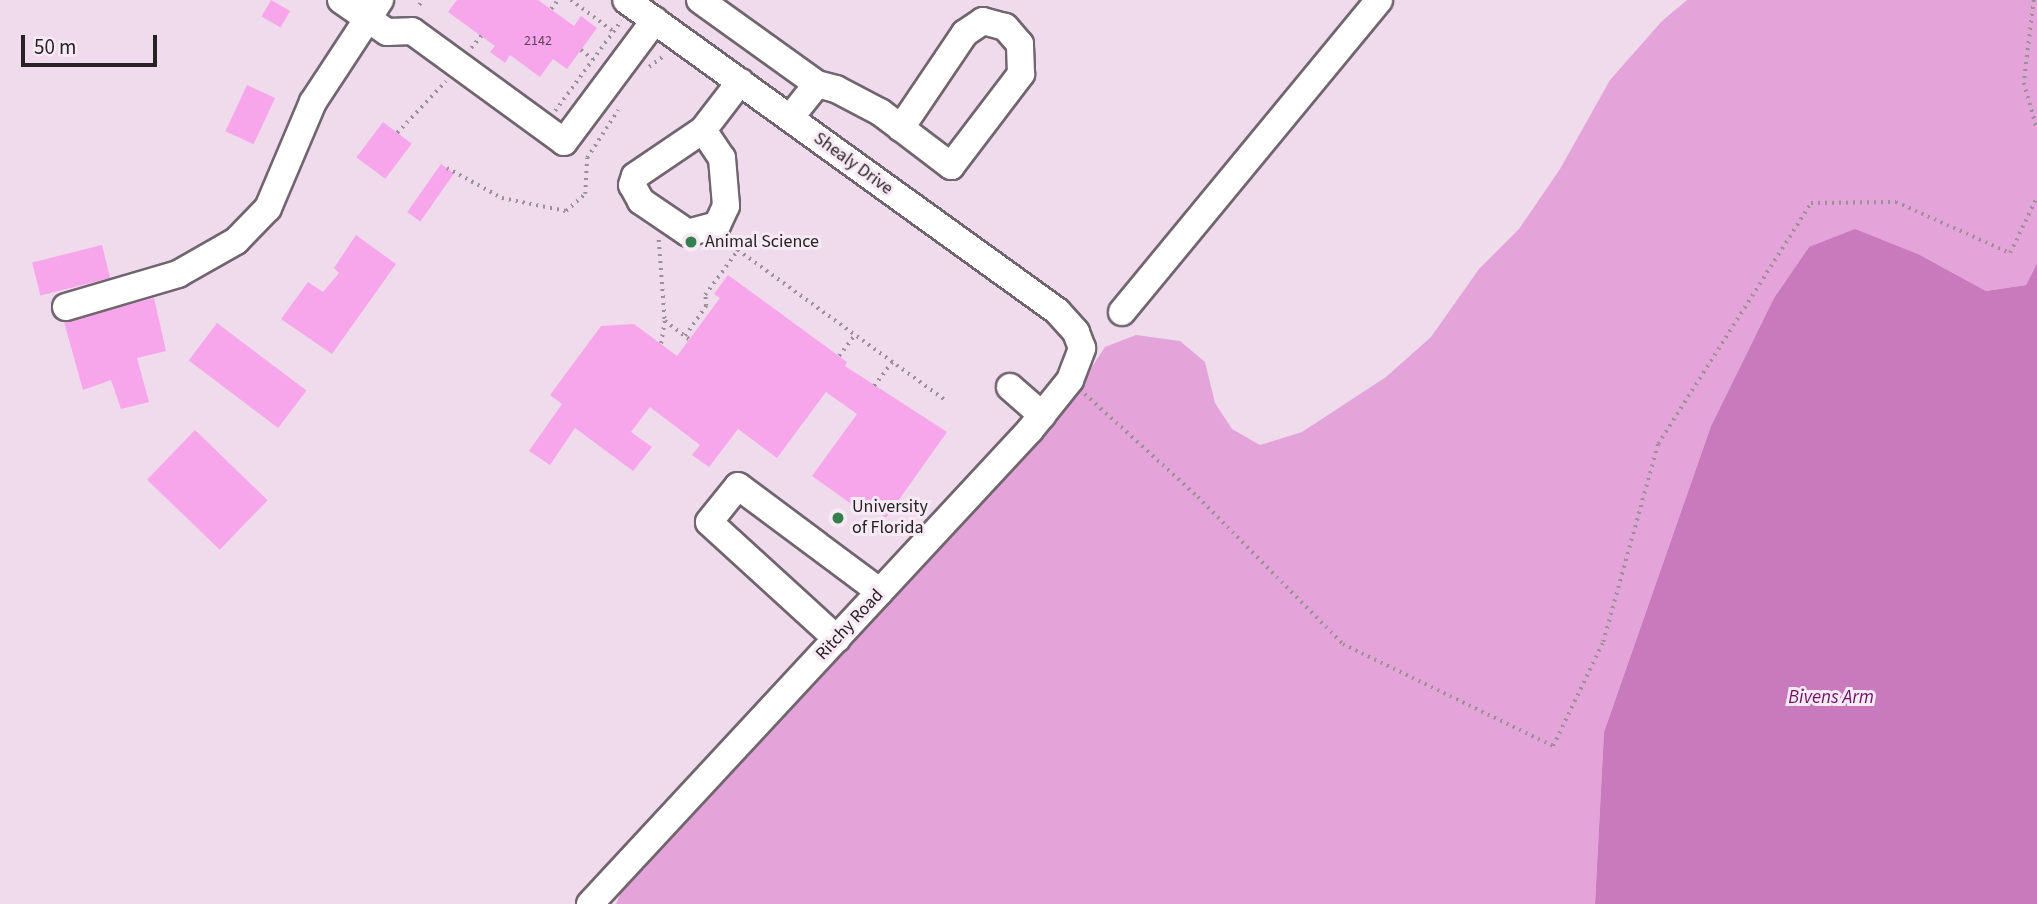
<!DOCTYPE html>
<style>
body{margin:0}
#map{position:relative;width:2037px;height:904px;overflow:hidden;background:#f8eaf5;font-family:"Source Sans 3",sans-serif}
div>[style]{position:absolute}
.built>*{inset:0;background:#efdbec}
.green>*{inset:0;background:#e4a4da}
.water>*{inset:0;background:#c87abd}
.building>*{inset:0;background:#f7a6eb;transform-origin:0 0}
.path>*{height:3.5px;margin-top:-1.75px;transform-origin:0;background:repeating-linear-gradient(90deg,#9a9098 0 2px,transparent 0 7px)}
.roads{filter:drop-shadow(2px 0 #71656f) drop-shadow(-2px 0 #71656f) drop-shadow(0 2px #71656f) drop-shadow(0 -2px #71656f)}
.minor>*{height:26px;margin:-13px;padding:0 13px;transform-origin:13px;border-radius:13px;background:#fff}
.dots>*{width:19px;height:19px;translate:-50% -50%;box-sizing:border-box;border:4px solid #f8eaf5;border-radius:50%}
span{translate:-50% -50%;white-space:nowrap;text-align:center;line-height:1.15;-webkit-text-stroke:6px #f8eaf5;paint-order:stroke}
.number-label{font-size:14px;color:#5b4357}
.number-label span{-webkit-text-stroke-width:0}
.street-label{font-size:18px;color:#272226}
.poi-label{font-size:18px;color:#272226}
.left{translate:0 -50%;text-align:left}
.water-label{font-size:19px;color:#701168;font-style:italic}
.scale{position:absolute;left:21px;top:35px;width:136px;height:32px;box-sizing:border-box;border:4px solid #272226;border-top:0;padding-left:9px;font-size:21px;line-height:24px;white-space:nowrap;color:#272226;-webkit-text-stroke:5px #f8eaf5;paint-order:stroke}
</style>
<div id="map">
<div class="built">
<div style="clip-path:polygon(0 0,2037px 0,2037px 263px,1592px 888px,1595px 904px,0 904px)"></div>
</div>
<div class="green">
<div style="clip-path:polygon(1687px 0,2037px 0,2037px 263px,2026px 285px,1986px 291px,1920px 255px,1809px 247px,1774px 298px,1711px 426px,1604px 732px,1595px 904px,616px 904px,624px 884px,1062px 412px,1105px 347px,1136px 335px,1180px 341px,1205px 362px,1215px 403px,1232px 429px,1260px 445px,1302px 432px,1386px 377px,1431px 337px,1479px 269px,1519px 229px,1560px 169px,1610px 80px,1662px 21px)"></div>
</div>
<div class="water">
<div style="clip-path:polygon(1855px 229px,1920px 255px,1986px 291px,2026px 285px,2037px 263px,2037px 904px,1595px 904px,1604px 732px,1711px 426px,1774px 298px,1809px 247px)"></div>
</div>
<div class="building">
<div style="left:271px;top:0;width:22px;height:19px;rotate:30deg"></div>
<div style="clip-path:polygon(457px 0,538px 0,574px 26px,581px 16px,597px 28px,567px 69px,553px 59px,540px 77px,510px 55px,505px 63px,490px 52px,495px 46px,448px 12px)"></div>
<div style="left:247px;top:85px;width:31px;height:51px;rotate:25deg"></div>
<div style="left:383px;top:122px;width:36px;height:44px;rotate:37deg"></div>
<div style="left:441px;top:164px;width:16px;height:59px;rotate:35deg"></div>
<div style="clip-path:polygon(356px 235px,396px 264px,332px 354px,281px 319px,308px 282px,323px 292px,339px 273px,334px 268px)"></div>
<div style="left:102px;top:245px;width:34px;height:72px;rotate:76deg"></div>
<div style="clip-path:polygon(728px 275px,847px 362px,845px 366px,947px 432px,886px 518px,862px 501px,857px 508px,812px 476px,857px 414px,826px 392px,777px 458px,738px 429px,709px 467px,692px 455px,700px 445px,650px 407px,631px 432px,652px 447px,633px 471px,575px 428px,550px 465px,529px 451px,562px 404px,550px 395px,601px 326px,634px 324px,677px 356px,720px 298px,714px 294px)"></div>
<div style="clip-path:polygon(154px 298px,166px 351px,137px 358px,149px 402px,121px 409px,111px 380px,83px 390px,64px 322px)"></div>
<div style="left:217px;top:323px;width:112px;height:47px;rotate:37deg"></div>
<div style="left:195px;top:430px;width:101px;height:69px;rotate:44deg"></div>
</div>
<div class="path">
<div style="left:571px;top:0;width:52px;rotate:36.4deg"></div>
<div style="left:2034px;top:0;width:84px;rotate:96.9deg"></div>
<div style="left:2024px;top:83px;width:48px;rotate:74.2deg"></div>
<div style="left:419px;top:5px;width:6px;rotate:-51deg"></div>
<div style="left:551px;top:9px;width:11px;rotate:-52deg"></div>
<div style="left:471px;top:48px;width:16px;rotate:-50deg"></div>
<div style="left:581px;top:50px;width:15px;rotate:37deg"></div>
<div style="left:649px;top:67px;width:20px;rotate:-37deg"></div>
<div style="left:555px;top:111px;width:112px;rotate:-53.7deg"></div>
<div style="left:397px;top:133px;width:71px;rotate:-46.7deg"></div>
<div style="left:447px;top:168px;width:63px;rotate:28.6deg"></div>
<div style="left:502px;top:198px;width:65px;rotate:11.5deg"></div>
<div style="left:566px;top:211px;width:25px;rotate:-42deg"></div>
<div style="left:585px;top:194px;width:36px;rotate:-87deg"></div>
<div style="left:587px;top:158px;width:57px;rotate:-57.1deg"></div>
<div style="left:659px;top:240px;width:81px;rotate:85.8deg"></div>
<div style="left:665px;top:321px;width:24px;rotate:99deg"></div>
<div style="left:738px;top:250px;width:256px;rotate:35.9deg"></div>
<div style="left:665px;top:321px;width:31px;rotate:37deg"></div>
<div style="left:685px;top:336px;width:37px;rotate:-55deg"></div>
<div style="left:706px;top:306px;width:11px;rotate:-95deg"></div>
<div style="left:705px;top:295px;width:56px;rotate:-53.7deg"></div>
<div style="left:738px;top:250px;width:13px;rotate:-151deg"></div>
<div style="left:839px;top:356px;width:25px;rotate:-53deg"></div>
<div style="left:874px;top:386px;width:30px;rotate:-53deg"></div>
<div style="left:1085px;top:394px;width:153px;rotate:42.3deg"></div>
<div style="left:1198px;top:497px;width:206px;rotate:45.4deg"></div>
<div style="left:1343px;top:644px;width:233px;rotate:25.9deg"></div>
<div style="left:1553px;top:746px;width:115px;rotate:-64.3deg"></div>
<div style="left:1603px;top:642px;width:205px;rotate:-74.5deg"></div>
<div style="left:1658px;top:444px;width:285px;rotate:-57.6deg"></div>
<div style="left:1811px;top:203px;width:85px;rotate:-0.7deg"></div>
<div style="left:1896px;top:202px;width:125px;rotate:24.1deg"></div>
<div style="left:2010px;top:253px;width:62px;rotate:-64.3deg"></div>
</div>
<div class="roads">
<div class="minor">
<div style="left:341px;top:0;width:56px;rotate:34.8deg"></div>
<div style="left:387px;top:32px;width:25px;rotate:-2deg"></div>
<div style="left:412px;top:31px;width:188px;rotate:36.1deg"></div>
<div style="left:564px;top:142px;width:152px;rotate:-53.3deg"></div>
<div style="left:700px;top:0;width:144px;rotate:35.7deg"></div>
<div style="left:790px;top:118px;width:43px;rotate:-51.5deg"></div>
<div style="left:817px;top:84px;width:20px;rotate:15deg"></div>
<div style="left:836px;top:89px;width:50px;rotate:27.6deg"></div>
<div style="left:880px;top:112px;width:26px;rotate:37deg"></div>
<div style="left:901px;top:128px;width:63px;rotate:37.2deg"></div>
<div style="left:951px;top:166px;width:116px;rotate:-52.7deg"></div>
<div style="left:1021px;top:74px;width:30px;rotate:-92deg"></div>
<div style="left:1020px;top:44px;width:23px;rotate:-131deg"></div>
<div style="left:1005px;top:27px;width:23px;rotate:-165deg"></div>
<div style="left:983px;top:21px;width:22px;rotate:146deg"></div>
<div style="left:965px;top:33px;width:115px;rotate:124deg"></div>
<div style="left:703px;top:130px;width:34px;rotate:56deg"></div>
<div style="left:722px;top:158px;width:48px;rotate:85.2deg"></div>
<div style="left:726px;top:206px;width:21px;rotate:115deg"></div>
<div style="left:717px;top:225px;width:30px;rotate:165deg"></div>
<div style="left:688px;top:233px;width:57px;rotate:-145.8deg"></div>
<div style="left:641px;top:201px;width:18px;rotate:-119deg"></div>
<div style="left:632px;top:185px;width:9px;rotate:-72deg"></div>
<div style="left:635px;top:176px;width:82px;rotate:-34.1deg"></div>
<div style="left:703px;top:130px;width:61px;rotate:-52.4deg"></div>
<div style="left:66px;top:307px;width:117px;rotate:-16.4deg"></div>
<div style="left:178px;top:274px;width:67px;rotate:-29.6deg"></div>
<div style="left:236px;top:241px;width:46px;rotate:-45.9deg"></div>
<div style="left:268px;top:208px;width:115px;rotate:-67deg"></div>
<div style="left:313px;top:102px;width:122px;rotate:-56.7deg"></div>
<div style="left:1122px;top:312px;width:404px;rotate:-50.5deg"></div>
<div style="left:1010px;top:387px;width:43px;rotate:41.2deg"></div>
<div style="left:837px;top:639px;width:173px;rotate:-137.6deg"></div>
<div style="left:709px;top:522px;width:46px;rotate:-51.1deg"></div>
<div style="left:738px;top:486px;width:177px;rotate:36.7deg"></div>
<div style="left:590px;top:904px;width:647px;rotate:-47.13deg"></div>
<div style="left:1030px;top:430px;width:64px;rotate:-51.3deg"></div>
<div style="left:1070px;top:380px;width:34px;rotate:-69deg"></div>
<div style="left:1082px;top:348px;width:17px;rotate:-111deg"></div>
<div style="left:1076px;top:332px;width:28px;rotate:-132deg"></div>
<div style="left:1057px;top:311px;width:531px;rotate:-144.19deg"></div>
</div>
</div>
<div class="dots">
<div style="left:691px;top:242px;background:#337f4d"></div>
<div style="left:838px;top:518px;background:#337f4d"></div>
</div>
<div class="number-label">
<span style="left:538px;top:41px">2142</span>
</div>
<div class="street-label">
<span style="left:853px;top:164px;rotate:36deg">Shealy Drive</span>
<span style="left:850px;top:625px;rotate:-47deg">Ritchy Road</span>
</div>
<div class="poi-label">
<span class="left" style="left:705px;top:242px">Animal Science</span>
<span class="left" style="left:852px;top:518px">University<br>of Florida</span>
</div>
<div class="water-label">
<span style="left:1831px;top:698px">Bivens Arm</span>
</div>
<div class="scale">50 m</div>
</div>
